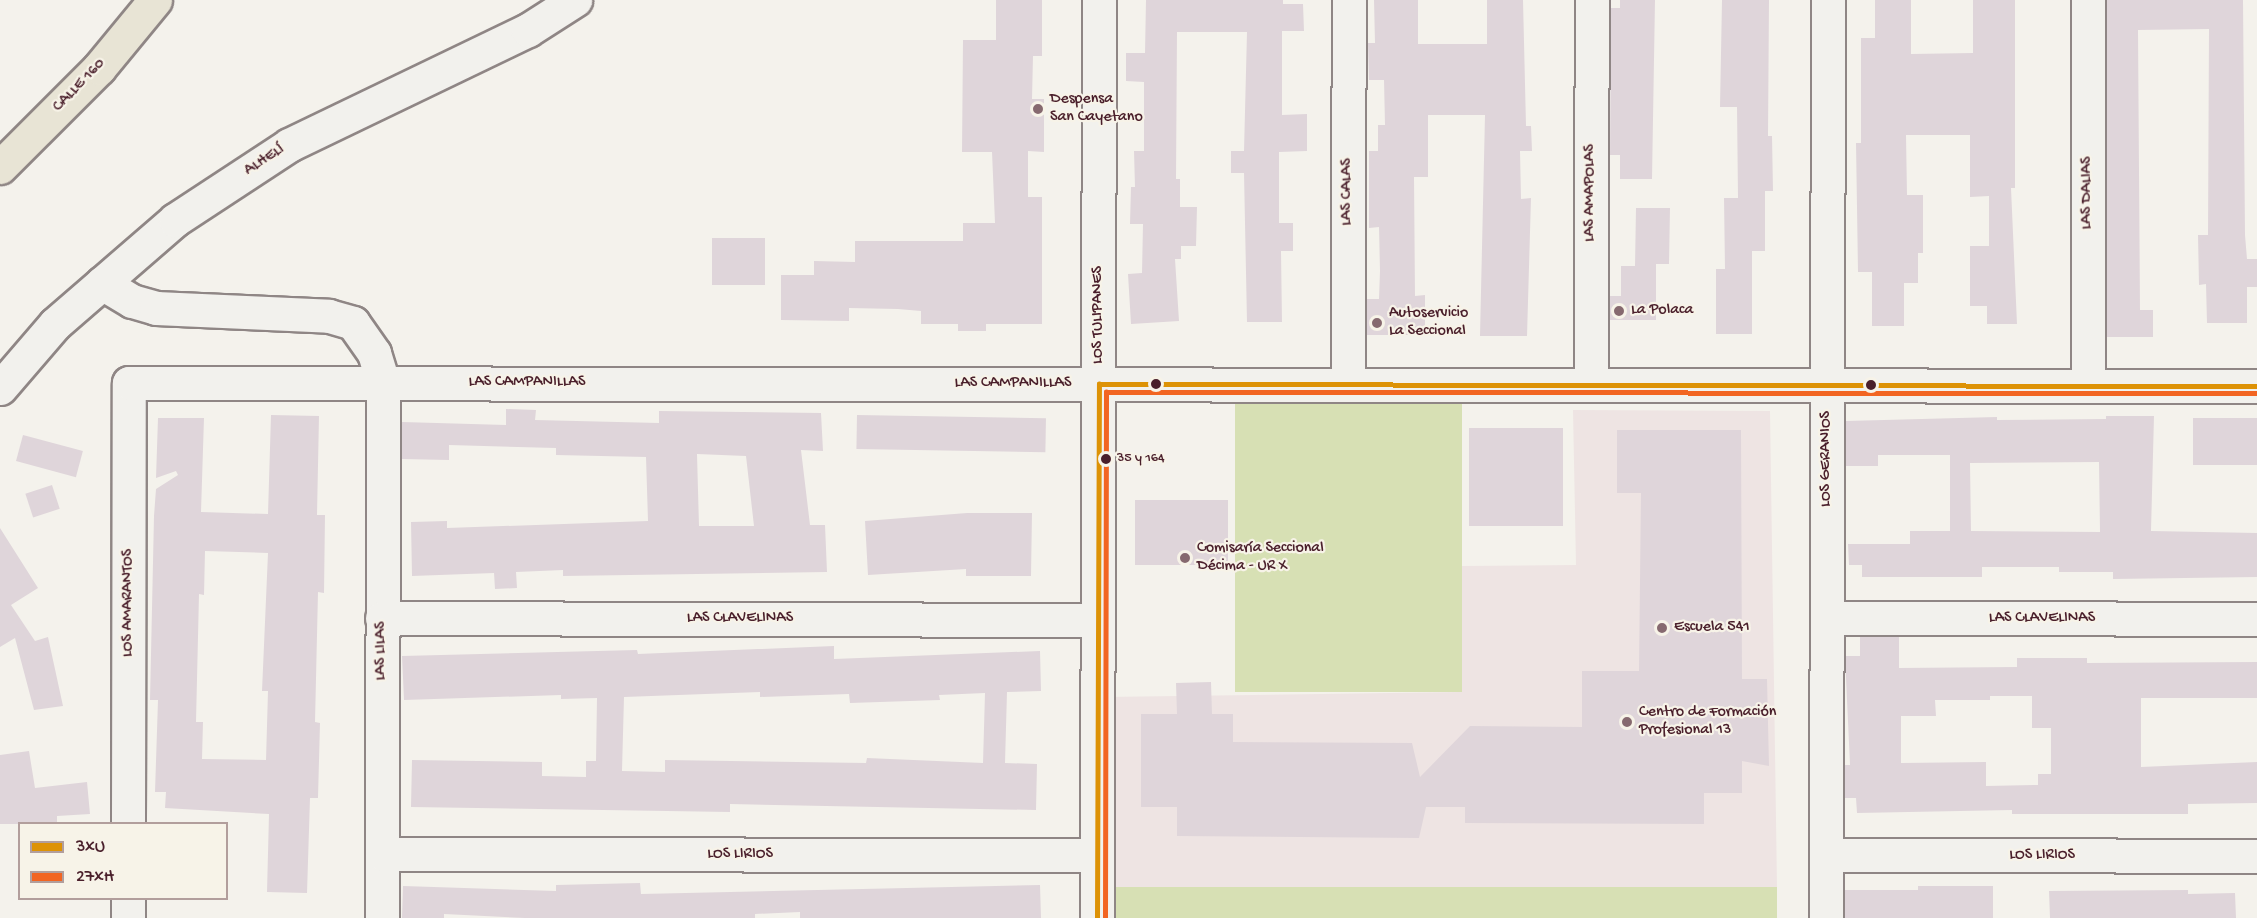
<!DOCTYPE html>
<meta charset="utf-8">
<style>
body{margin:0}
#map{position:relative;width:2257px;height:918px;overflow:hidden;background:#f4f2ec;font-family:"Gochi Hand",sans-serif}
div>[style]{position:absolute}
.built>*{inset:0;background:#eee4e3}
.green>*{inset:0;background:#d7e0b4;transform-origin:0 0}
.building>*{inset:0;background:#dfd5da;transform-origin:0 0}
.roads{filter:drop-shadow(2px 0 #8f8685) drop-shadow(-2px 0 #8f8685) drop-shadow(0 2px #8f8685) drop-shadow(0 -2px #8f8685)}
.minor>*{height:33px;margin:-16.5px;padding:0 16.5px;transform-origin:16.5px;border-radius:16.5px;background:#f2f1ed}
.major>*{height:33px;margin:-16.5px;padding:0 16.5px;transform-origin:16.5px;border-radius:16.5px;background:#e8e4d5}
.bus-1>*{height:4.5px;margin:-2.25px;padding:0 2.25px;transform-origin:2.25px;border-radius:2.25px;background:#dd9206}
.bus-2>*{height:4.5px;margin:-2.25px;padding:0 2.25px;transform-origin:2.25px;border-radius:2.25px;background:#f26522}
.dots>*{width:16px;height:16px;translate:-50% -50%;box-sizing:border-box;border:3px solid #f7f3e8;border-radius:50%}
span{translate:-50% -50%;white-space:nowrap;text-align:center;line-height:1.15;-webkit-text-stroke:4.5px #f7f3e8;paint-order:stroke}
.bus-label{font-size:14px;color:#4a1f2b}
.left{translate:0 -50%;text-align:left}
.street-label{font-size:16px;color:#4a1f2b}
.poi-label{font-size:16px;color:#4a1f2b}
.legend{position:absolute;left:18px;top:822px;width:210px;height:78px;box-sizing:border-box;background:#f7f3e8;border:2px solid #b29e9c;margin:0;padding:8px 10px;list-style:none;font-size:18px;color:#4a1f2b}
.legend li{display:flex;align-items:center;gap:12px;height:30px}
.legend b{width:30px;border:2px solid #b29e9c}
</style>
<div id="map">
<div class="built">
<div style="clip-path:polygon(1573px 410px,1770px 411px,1777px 887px,1102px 889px,1104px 697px,1460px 692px,1462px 566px,1576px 565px)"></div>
</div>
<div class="green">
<div style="left:1462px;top:401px;width:291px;height:227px;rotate:90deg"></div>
<div style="left:1777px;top:887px;width:31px;height:675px;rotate:90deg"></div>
</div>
<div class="building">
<div style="clip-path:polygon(996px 0,1042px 0,1042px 56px,1033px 56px,1032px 99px,1044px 99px,1044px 152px,1028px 151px,1028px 197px,1042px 197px,1042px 324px,986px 324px,986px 331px,958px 331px,958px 324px,921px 324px,921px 311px,898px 309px,849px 308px,849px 321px,781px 320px,781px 275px,814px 275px,814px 261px,855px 262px,855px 241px,963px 241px,963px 223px,995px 223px,992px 152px,962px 152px,963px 40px,996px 40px)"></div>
<div style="clip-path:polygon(1146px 0,1283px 0,1283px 4px,1303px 4px,1304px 31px,1282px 31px,1282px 115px,1307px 114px,1307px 151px,1279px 152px,1279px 223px,1293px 223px,1293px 251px,1281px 251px,1282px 322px,1247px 322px,1244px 173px,1231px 173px,1231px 151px,1244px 151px,1247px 32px,1177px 32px,1176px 179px,1180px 179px,1180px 207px,1197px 207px,1196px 246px,1181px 246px,1181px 259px,1175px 259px,1179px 321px,1131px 324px,1128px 274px,1142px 273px,1143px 224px,1130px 224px,1131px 187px,1135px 187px,1134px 151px,1144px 151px,1144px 82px,1126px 81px,1126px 53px,1145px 53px)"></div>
<div style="clip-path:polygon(1374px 0,1418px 0,1418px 44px,1487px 44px,1487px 0,1523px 0,1526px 126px,1531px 126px,1532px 151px,1520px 151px,1521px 199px,1531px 198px,1527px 336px,1480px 336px,1485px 115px,1428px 115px,1428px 177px,1414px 177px,1415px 296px,1425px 295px,1425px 335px,1367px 335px,1367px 299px,1379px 299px,1380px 271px,1379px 227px,1369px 228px,1369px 151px,1378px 151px,1378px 125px,1385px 125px,1384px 80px,1369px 80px,1368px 43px,1375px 43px)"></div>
<div style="clip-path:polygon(1620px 0,1655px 0,1652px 179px,1620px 179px,1620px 155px,1610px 155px,1611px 8px,1620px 8px)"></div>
<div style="clip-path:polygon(1722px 0,1769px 0,1768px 136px,1772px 136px,1773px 191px,1765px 191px,1765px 251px,1752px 251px,1752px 334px,1716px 334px,1716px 269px,1725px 269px,1724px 198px,1738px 198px,1737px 107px,1720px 107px)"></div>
<div style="clip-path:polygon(1875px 0,1911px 0,1911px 54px,1973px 53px,1973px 0,2015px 0,2015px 188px,2011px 188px,2017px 324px,1987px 324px,1987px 306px,1970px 306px,1970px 246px,1989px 246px,1989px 196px,1970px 197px,1970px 135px,1906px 135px,1907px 195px,1923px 195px,1923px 253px,1918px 253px,1918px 283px,1904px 283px,1904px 326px,1872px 326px,1872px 272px,1858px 272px,1856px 143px,1861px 143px,1861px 38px,1875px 38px)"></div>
<div style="clip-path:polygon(2107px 0,2243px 0,2245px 235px,2247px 259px,2257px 259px,2257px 287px,2247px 287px,2247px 323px,2207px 323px,2206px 284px,2199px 285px,2198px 235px,2208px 235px,2209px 29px,2138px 30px,2140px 310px,2153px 310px,2153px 337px,2107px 337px)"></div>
<div style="clip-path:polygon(1636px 208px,1670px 208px,1669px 264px,1656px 264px,1656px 320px,1610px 320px,1610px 296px,1621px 296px,1621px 266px,1635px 266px)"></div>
<div style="left:712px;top:238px;width:53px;height:47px"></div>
<div style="clip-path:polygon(evenodd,506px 409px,536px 410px,535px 420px,659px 423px,659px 411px,821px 413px,823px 451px,801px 450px,810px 525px,825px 525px,827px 572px,563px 576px,563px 570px,516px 572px,517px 588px,495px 589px,494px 573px,412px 576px,411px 522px,447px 521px,447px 528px,648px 521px,646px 457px,556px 455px,556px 448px,449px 445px,449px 460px,402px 459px,402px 422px,506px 425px,506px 409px,697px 454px,746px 456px,754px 526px,699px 526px,697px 454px)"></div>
<div style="clip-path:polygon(evenodd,271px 415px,319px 416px,317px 515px,325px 515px,324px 593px,318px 592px,315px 722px,320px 723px,318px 798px,310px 798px,307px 893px,267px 892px,269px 814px,165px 808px,166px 792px,155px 792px,158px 700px,150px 700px,154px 516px,156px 489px,178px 475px,176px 471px,156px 478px,158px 418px,204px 418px,201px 512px,268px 514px,271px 415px,205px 551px,268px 553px,262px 691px,268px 691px,266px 760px,202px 759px,203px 722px,196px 722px,199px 594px,204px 595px,205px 551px)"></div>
<div style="left:857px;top:415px;width:189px;height:34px;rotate:1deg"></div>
<div style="clip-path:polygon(evenodd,2106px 416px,2154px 416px,2151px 531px,2257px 533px,2257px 577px,2113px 579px,2113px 572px,2059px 572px,2059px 567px,1982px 567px,1982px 577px,1862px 577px,1862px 565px,1849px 565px,1848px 544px,1910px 544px,1910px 531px,1950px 531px,1950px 455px,1878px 455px,1878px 466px,1846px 466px,1846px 421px,1997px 417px,1997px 420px,2106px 419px,2106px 416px,2099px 462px,2100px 532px,1971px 531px,1970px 463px,2099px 462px)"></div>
<div style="left:2257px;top:418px;width:47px;height:64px;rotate:90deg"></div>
<div style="left:1469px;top:428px;width:94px;height:98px"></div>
<div style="clip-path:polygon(1617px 430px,1741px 430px,1742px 679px,1767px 679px,1769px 766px,1742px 761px,1742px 793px,1704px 793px,1704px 824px,1465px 823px,1465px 807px,1426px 807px,1419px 838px,1177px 836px,1177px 807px,1141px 807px,1141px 714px,1177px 714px,1176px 683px,1211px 682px,1212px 714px,1233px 714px,1233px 742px,1412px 743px,1420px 777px,1470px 726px,1582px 727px,1582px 671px,1639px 671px,1641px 493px,1617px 493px)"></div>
<div style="left:23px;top:435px;width:62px;height:27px;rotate:15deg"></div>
<div style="left:52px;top:485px;width:25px;height:28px;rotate:72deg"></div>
<div style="left:1135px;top:500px;width:93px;height:65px"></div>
<div style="clip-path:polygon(967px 513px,1032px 513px,1031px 576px,966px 576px,966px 569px,868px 575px,865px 521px)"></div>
<div style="clip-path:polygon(0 528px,38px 588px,11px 605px,35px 641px,48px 637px,63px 706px,34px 710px,15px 638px,0 647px)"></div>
<div style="clip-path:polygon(evenodd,1860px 637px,1899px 637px,1899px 668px,2017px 667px,2017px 658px,2087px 658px,2087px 663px,2257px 662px,2257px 698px,2141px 698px,2141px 767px,2257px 762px,2257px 803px,2188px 804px,2188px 814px,2012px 814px,2012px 810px,1857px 813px,1856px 798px,1845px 798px,1845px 765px,1850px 765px,1845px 656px,1860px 656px,1860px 637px,1990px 696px,2032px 696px,2032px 728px,2051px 728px,2051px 774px,2038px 774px,2038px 785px,1986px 786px,1986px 762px,1901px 763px,1901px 716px,1936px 716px,1935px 700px,1990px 700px,1990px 696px)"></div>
<div style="clip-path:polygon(evenodd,834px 646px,834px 659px,1040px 651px,1041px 691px,1007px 692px,1005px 763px,1037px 764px,1036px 810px,730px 804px,730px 812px,411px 807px,412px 760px,542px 762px,542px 776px,586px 777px,586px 761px,596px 761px,597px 698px,561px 699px,561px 695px,404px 700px,402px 656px,637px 650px,638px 654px,834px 646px,760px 692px,760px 697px,849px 694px,850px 703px,940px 700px,939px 695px,985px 693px,983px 763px,867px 758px,866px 763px,665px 760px,665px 772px,622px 771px,624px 697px,760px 692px)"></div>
<div style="clip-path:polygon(29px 751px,35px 788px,87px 782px,90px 814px,57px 816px,57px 824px,0 824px,0 755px)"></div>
<div style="clip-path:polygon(640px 883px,641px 894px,1040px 885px,1041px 918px,800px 918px,800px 912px,755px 914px,755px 918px,525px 918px,444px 914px,444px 918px,402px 918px,403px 886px,556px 891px,556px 885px)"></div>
<div style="clip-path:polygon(1918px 886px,1993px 886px,1993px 918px,1845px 918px,1845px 890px,1918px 890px)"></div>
<div style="clip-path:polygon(2188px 890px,2188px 894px,2235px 893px,2236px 918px,2050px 918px,2049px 891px)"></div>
</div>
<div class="roads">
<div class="minor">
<div style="left:102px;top:283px;width:35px;rotate:31deg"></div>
<div style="left:132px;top:301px;width:25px;rotate:16deg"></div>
<div style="left:156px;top:308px;width:173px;rotate:2.6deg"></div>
<div style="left:329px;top:316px;width:25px;rotate:16deg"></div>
<div style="left:353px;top:323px;width:37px;rotate:55deg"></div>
<div style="left:374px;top:353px;width:31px;rotate:73deg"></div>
<div style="left:383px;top:383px;width:535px;rotate:90.11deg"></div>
<div style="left:1348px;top:385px;width:385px;rotate:-89.9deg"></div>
<div style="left:1591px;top:385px;width:385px;rotate:-89.9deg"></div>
<div style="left:2088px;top:386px;width:386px;rotate:-90deg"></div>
<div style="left:0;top:388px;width:84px;rotate:-49.3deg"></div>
<div style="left:55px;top:324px;width:159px;rotate:-40.9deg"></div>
<div style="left:175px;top:220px;width:136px;rotate:-33.3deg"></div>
<div style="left:289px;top:145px;width:265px;rotate:-25.7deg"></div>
<div style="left:528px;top:30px;width:56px;rotate:-32.6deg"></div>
<div style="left:382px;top:618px;width:716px;rotate:0.16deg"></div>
<div style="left:1827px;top:618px;width:430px;rotate:0.1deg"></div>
<div style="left:128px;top:824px;width:441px;rotate:-89.9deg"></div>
<div style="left:129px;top:383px;width:2128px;rotate:0.08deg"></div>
<div style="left:382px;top:854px;width:715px;rotate:0.08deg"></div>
<div style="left:1826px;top:855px;width:431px;rotate:0.1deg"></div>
<div style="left:128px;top:918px;width:20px;rotate:-90deg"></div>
<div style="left:1097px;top:918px;width:918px;rotate:-89.88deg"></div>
<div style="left:1826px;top:918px;width:918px;rotate:-89.88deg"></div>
</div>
<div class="major">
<div style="left:0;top:167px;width:140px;rotate:-45deg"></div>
<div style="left:99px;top:68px;width:88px;rotate:-50.5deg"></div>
</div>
</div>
<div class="bus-1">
<div style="left:1099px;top:384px;width:1158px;rotate:0.1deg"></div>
<div style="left:1097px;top:918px;width:534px;rotate:-89.79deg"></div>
</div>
<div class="bus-2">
<div style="left:1105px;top:918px;width:526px;rotate:-89.89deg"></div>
<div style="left:1106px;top:392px;width:1151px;rotate:0.05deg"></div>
</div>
<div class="dots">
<div style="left:1038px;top:109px;background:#86696f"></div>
<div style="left:1619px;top:311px;background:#86696f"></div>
<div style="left:1377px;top:323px;background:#86696f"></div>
<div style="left:1156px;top:384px;background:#4a1f2b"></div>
<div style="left:1871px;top:385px;background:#4a1f2b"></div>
<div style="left:1106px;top:459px;background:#4a1f2b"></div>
<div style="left:1185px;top:558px;background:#86696f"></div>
<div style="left:1662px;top:628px;background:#86696f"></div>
<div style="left:1627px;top:722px;background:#86696f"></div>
</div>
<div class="bus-label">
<span class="left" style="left:1117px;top:459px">35 y 164</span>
</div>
<div class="street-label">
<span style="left:80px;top:86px;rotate:-46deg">CALLE 160</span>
<span style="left:265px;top:161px;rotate:-33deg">ALHELÍ</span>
<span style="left:1348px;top:192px;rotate:-90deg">LAS CALAS</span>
<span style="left:1591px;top:193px;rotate:-90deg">LAS AMAPOLAS</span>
<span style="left:2088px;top:193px;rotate:-90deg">LAS DALIAS</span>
<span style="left:1099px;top:315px;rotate:-90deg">LOS TULIPANES</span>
<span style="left:527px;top:383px">LAS CAMPANILLAS</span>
<span style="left:1013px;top:384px">LAS CAMPANILLAS</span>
<span style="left:1827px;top:459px;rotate:-90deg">LOS GERANIOS</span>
<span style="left:129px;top:603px;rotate:-90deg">LOS AMARANTOS</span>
<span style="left:740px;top:619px">LAS CLAVELINAS</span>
<span style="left:2042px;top:619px">LAS CLAVELINAS</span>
<span style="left:382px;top:651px;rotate:-90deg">LAS LILAS</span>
<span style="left:740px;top:855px">LOS LIRIOS</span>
<span style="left:2042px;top:856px">LOS LIRIOS</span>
</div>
<div class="poi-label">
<span class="left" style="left:1050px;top:109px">Despensa<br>San Cayetano</span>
<span class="left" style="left:1631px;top:311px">La Polaca</span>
<span class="left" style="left:1389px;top:323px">Autoservicio<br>La Seccional</span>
<span class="left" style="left:1197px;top:558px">Comisaría Seccional<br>Décima - UR X</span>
<span class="left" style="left:1674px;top:628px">Escuela 541</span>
<span class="left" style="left:1639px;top:722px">Centro de Formación<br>Profesional 13</span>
</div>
<ul class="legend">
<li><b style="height:8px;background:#dd9206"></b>3xU</li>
<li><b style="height:8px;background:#f26522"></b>27xH</li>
</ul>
</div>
